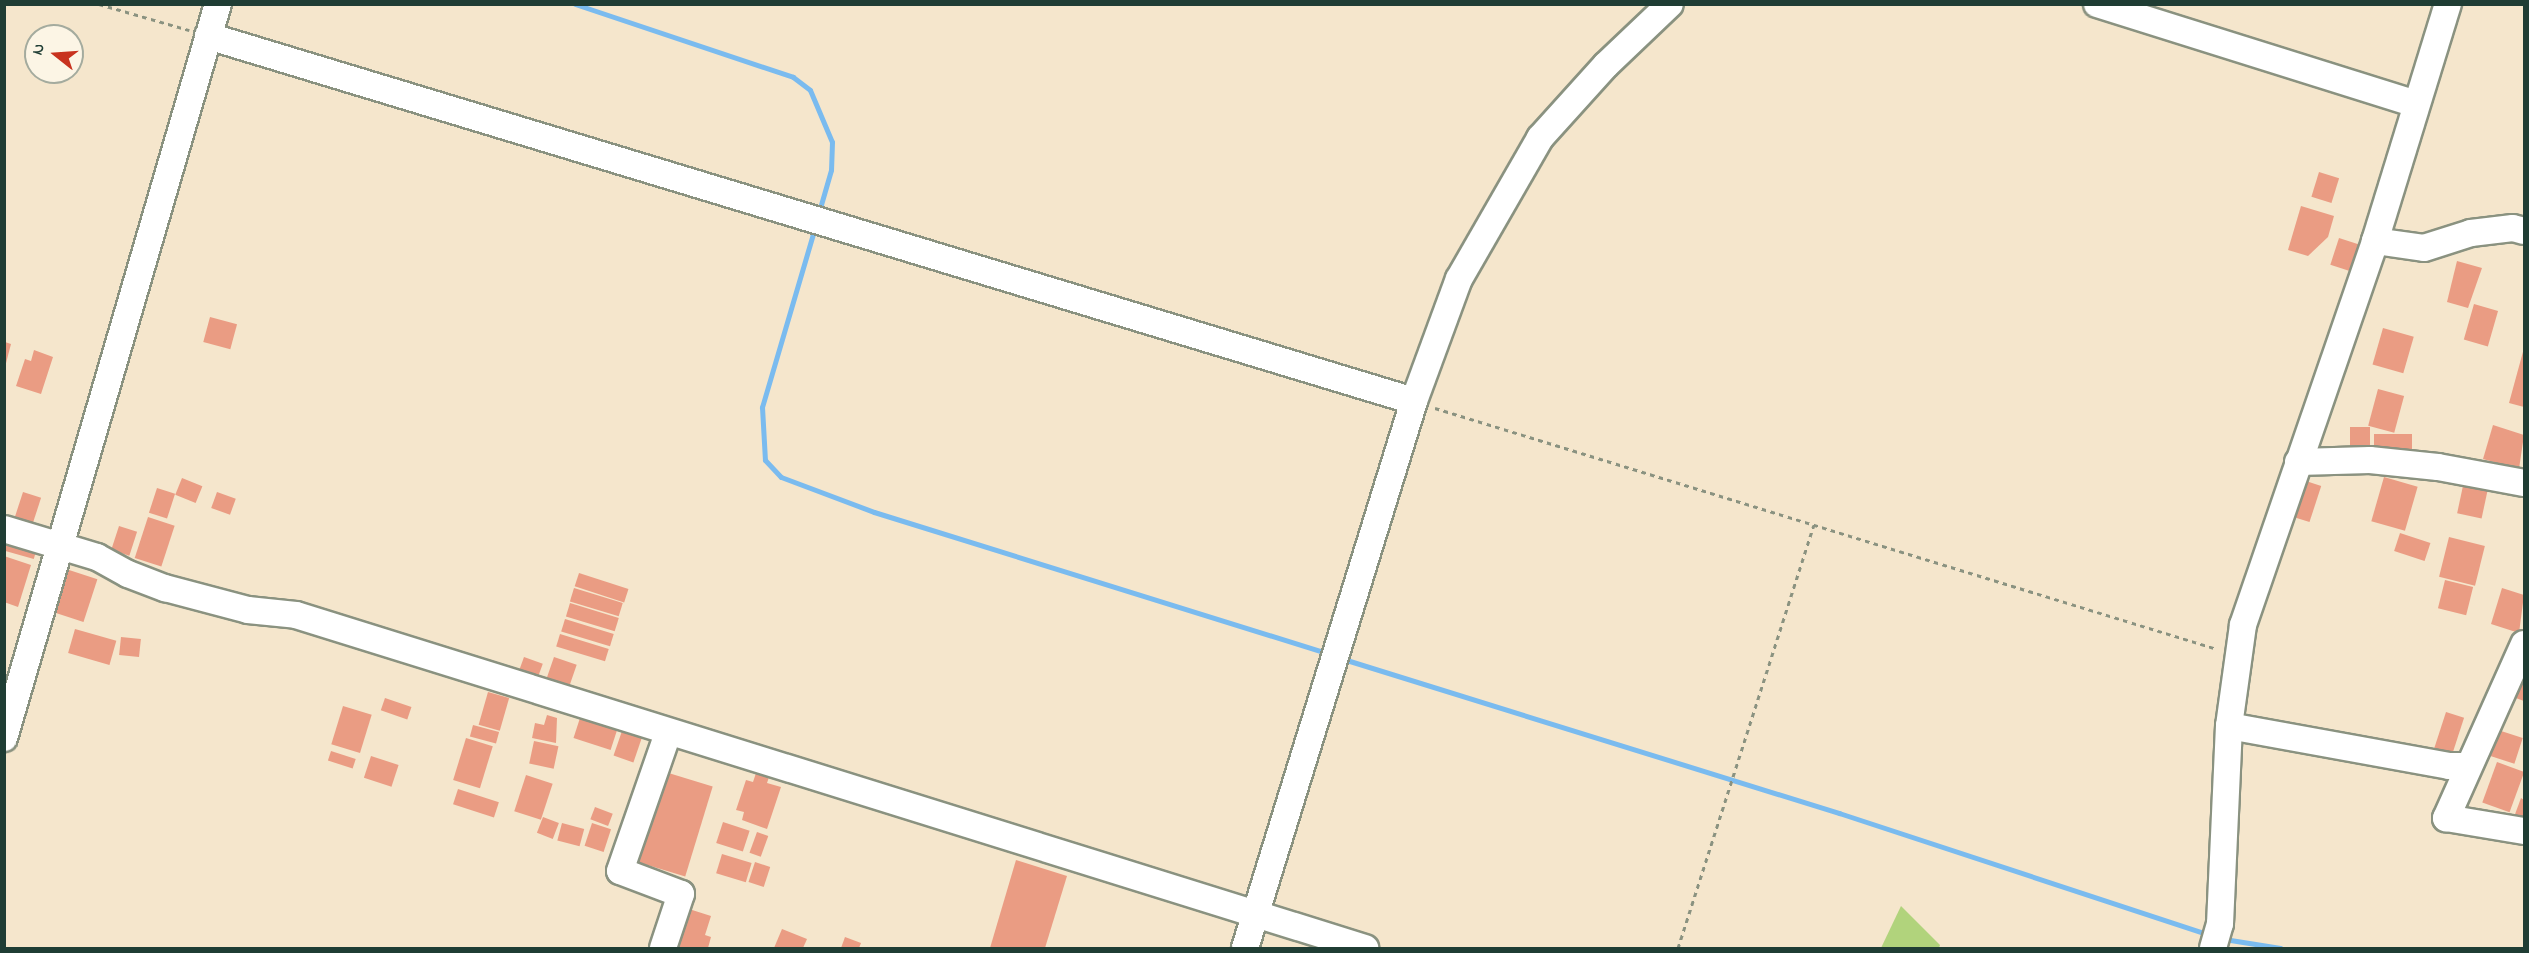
<!DOCTYPE html>
<style>
body{margin:0}
#map{position:relative;width:2529px;height:953px;overflow:hidden;background:#f5e6cc;font-family:"Indie Flower",sans-serif}
div>[style]{position:absolute}
.green>*{inset:0;background:#b1d37c}
.stream>*{height:5px;margin:-2.5px;padding:0 2.5px;transform-origin:2.5px;border-radius:2.5px;background:#7abbef}
.building>*{inset:0;background:#ea9c83;transform-origin:0 0}
.path>*{height:3px;margin-top:-1.5px;transform-origin:0;background:repeating-linear-gradient(90deg,#8a9280 0 4.5px,transparent 0 9px)}
.roads{filter:drop-shadow(2px 0 #8a9280) drop-shadow(-2px 0 #8a9280) drop-shadow(0 2px #8a9280) drop-shadow(0 -2px #8a9280)}
.minor>*{height:26px;margin:-13px;padding:0 13px;transform-origin:13px;border-radius:13px;background:#fff}
span{translate:-50% -50%;white-space:nowrap;text-align:center;line-height:1.15;-webkit-text-stroke:6px #fcf5e5;paint-order:stroke}
.frame{position:absolute;inset:0;border:6px solid #1f3d34;pointer-events:none}
.north{position:absolute;left:24px;top:24px;width:60px;height:60px;box-sizing:border-box;background:#fcf5e5;border:2px solid #a4ab9e;border-radius:50%;rotate:287deg;font-size:16px;font-weight:700;line-height:24px;text-align:center;color:#1f3d34}
.north::after{content:'';display:block;margin:auto;width:21px;height:27px;background:#c8321e;clip-path:polygon(50% 0,100% 100%,50% 72%,0 100%)}
</style>
<div id="map">
<div class="green">
<div style="clip-path:polygon(1901px 906px,1940px 945px,1939px 948px,1881px 948px)"></div>
</div>
<div class="stream">
<div style="left:575px;top:4px;width:230px;rotate:18.5deg"></div>
<div style="left:793px;top:77px;width:21px;rotate:37deg"></div>
<div style="left:810px;top:90px;width:56px;rotate:67.1deg"></div>
<div style="left:832px;top:142px;width:28px;rotate:92deg"></div>
<div style="left:831px;top:170px;width:47px;rotate:106.1deg"></div>
<div style="left:815px;top:227px;width:188px;rotate:106.4deg"></div>
<div style="left:762px;top:407px;width:53px;rotate:86.8deg"></div>
<div style="left:765px;top:460px;width:23px;rotate:47deg"></div>
<div style="left:781px;top:477px;width:99px;rotate:20.6deg"></div>
<div style="left:874px;top:512px;width:477px;rotate:17.3deg"></div>
<div style="left:1340px;top:658px;width:523px;rotate:17.26deg"></div>
<div style="left:1839px;top:813px;width:390px;rotate:18.2deg"></div>
<div style="left:2224px;top:939px;width:57px;rotate:9.1deg"></div>
</div>
<div class="building">
<div style="left:2319px;top:172px;width:21px;height:26px;rotate:17deg"></div>
<div style="clip-path:polygon(2301px 206px,2334px 216px,2328px 237px,2308px 256px,2288px 250px)"></div>
<div style="left:2339px;top:238px;width:26px;height:28px;rotate:18deg"></div>
<div style="clip-path:polygon(2457px 261px,2482px 268px,2468px 308px,2447px 302px)"></div>
<div style="left:2474px;top:304px;width:25px;height:37px;rotate:16deg"></div>
<div style="left:210px;top:317px;width:28px;height:26px;rotate:15deg"></div>
<div style="left:2383px;top:328px;width:32px;height:38px;rotate:16deg"></div>
<div style="clip-path:polygon(5px 342px,11px 344px,5px 367px)"></div>
<div style="clip-path:polygon(2524px 348px,2524px 407px,2509px 403px)"></div>
<div style="clip-path:polygon(34px 350px,53px 357px,41px 394px,16px 386px,25px 359px,31px 361px)"></div>
<div style="left:2378px;top:389px;width:27px;height:38px;rotate:15deg"></div>
<div style="clip-path:polygon(2493px 425px,2524px 435px,2519px 469px,2483px 459px)"></div>
<div style="left:2350px;top:427px;width:20px;height:29px"></div>
<div style="left:2374px;top:434px;width:38px;height:22px"></div>
<div style="left:2384px;top:477px;width:35px;height:46px;rotate:16deg"></div>
<div style="left:182px;top:478px;width:22px;height:18px;rotate:22deg"></div>
<div style="left:2306px;top:481px;width:16px;height:38px;rotate:18deg"></div>
<div style="left:2464px;top:481px;width:25px;height:33px;rotate:12deg"></div>
<div style="left:157px;top:488px;width:19px;height:26px;rotate:18deg"></div>
<div style="left:23px;top:492px;width:19px;height:32px;rotate:18deg"></div>
<div style="left:217px;top:492px;width:20px;height:17px;rotate:20deg"></div>
<div style="left:148px;top:517px;width:28px;height:43px;rotate:18deg"></div>
<div style="left:119px;top:526px;width:19px;height:25px;rotate:18deg"></div>
<div style="left:2400px;top:533px;width:32px;height:19px;rotate:18deg"></div>
<div style="left:4px;top:536px;width:35px;height:14px;rotate:16deg"></div>
<div style="left:2449px;top:537px;width:37px;height:41px;rotate:14deg"></div>
<div style="clip-path:polygon(4px 556px,31px 565px,18px 607px,4px 602px)"></div>
<div style="left:66px;top:569px;width:33px;height:45px;rotate:18deg"></div>
<div style="left:579px;top:573px;width:52px;height:14px;rotate:18deg"></div>
<div style="left:2445px;top:580px;width:29px;height:29px;rotate:14deg"></div>
<div style="left:574px;top:588px;width:51px;height:14px;rotate:17deg"></div>
<div style="clip-path:polygon(2502px 588px,2524px 595px,2519px 633px,2491px 624px)"></div>
<div style="left:570px;top:603px;width:51px;height:14px;rotate:17deg"></div>
<div style="left:565px;top:619px;width:51px;height:13px;rotate:17deg"></div>
<div style="left:75px;top:629px;width:43px;height:25px;rotate:16deg"></div>
<div style="left:560px;top:634px;width:51px;height:13px;rotate:17deg"></div>
<div style="left:121px;top:637px;width:20px;height:18px;rotate:6deg"></div>
<div style="left:524px;top:657px;width:20px;height:14px;rotate:20deg"></div>
<div style="left:554px;top:657px;width:24px;height:24px;rotate:19deg"></div>
<div style="clip-path:polygon(2524px 665px,2524px 701px,2513px 697px)"></div>
<div style="left:488px;top:692px;width:22px;height:34px;rotate:16deg"></div>
<div style="left:385px;top:698px;width:28px;height:13px;rotate:19deg"></div>
<div style="left:343px;top:706px;width:30px;height:40px;rotate:17deg"></div>
<div style="left:2446px;top:712px;width:19px;height:42px;rotate:18deg"></div>
<div style="clip-path:polygon(547px 715px,557px 718px,556px 743px,532px 738px,535px 723px,544px 725px)"></div>
<div style="left:580px;top:718px;width:39px;height:21px;rotate:18deg"></div>
<div style="left:473px;top:725px;width:27px;height:12px;rotate:15deg"></div>
<div style="left:2498px;top:730px;width:26px;height:27px;rotate:18deg"></div>
<div style="left:622px;top:731px;width:21px;height:26px;rotate:19deg"></div>
<div style="left:466px;top:738px;width:28px;height:44px;rotate:17deg"></div>
<div style="left:534px;top:741px;width:25px;height:23px;rotate:12deg"></div>
<div style="left:331px;top:751px;width:26px;height:10px;rotate:18deg"></div>
<div style="left:371px;top:756px;width:29px;height:23px;rotate:18deg"></div>
<div style="left:2497px;top:762px;width:29px;height:43px;rotate:20deg"></div>
<div style="left:662px;top:771px;width:53px;height:94px;rotate:17deg"></div>
<div style="clip-path:polygon(756px 773px,769px 777px,767px 783px,781px 787px,767px 829px,742px 820px,744px 812px,736px 810px,746px 780px,753px 782px)"></div>
<div style="left:526px;top:775px;width:28px;height:38px;rotate:18deg"></div>
<div style="left:458px;top:789px;width:43px;height:16px;rotate:18deg"></div>
<div style="clip-path:polygon(2521px 798px,2524px 800px,2524px 821px,2514px 817px)"></div>
<div style="left:595px;top:807px;width:19px;height:13px;rotate:21deg"></div>
<div style="left:543px;top:817px;width:17px;height:17px;rotate:21deg"></div>
<div style="left:723px;top:822px;width:28px;height:22px;rotate:18deg"></div>
<div style="left:562px;top:823px;width:23px;height:18px;rotate:15deg"></div>
<div style="left:592px;top:823px;width:20px;height:24px;rotate:18deg"></div>
<div style="left:757px;top:832px;width:12px;height:22px;rotate:20deg"></div>
<div style="left:722px;top:854px;width:31px;height:20px;rotate:17deg"></div>
<div style="clip-path:polygon(1016px 860px,1067px 876px,1045px 948px,990px 948px)"></div>
<div style="left:755px;top:862px;width:16px;height:21px;rotate:18deg"></div>
<div style="clip-path:polygon(689px 909px,711px 916px,705px 935px,711px 937px,708px 948px,677px 948px)"></div>
<div style="clip-path:polygon(782px 929px,807px 939px,803px 948px,774px 948px)"></div>
<div style="clip-path:polygon(845px 937px,861px 943px,859px 948px,841px 948px)"></div>
</div>
<div class="path">
<div style="left:99px;top:4px;width:94px;rotate:16.1deg"></div>
<div style="left:1435px;top:408px;width:818px;rotate:17.13deg"></div>
<div style="left:1678px;top:948px;width:444px;rotate:-72.2deg"></div>
</div>
<div class="roads">
<div class="minor">
<div style="left:2097px;top:4px;width:334px;rotate:17.4deg"></div>
<div style="left:208px;top:36px;width:1260px;rotate:16.84deg"></div>
<div style="left:2375px;top:241px;width:49px;rotate:8.1deg"></div>
<div style="left:2424px;top:248px;width:49px;rotate:-17.7deg"></div>
<div style="left:2471px;top:233px;width:42px;rotate:-6.8deg"></div>
<div style="left:2513px;top:228px;width:11px;rotate:15deg"></div>
<div style="left:2298px;top:462px;width:72px;rotate:-1.6deg"></div>
<div style="left:2370px;top:460px;width:68px;rotate:5.9deg"></div>
<div style="left:2438px;top:467px;width:87px;rotate:10.5deg"></div>
<div style="left:4px;top:529px;width:97px;rotate:16.8deg"></div>
<div style="left:97px;top:557px;width:35px;rotate:29deg"></div>
<div style="left:128px;top:574px;width:40px;rotate:21deg"></div>
<div style="left:165px;top:588px;width:86px;rotate:14.8deg"></div>
<div style="left:248px;top:610px;width:48px;rotate:5.9deg"></div>
<div style="left:296px;top:615px;width:1120px;rotate:17.3deg"></div>
<div style="left:2524px;top:644px;width:191px;rotate:114.1deg"></div>
<div style="left:2446px;top:818px;width:79px;rotate:9.5deg"></div>
<div style="left:2229px;top:726px;width:224px;rotate:10.3deg"></div>
<div style="left:2449px;top:766px;width:19px"></div>
<div style="left:4px;top:738px;width:765px;rotate:-73.75deg"></div>
<div style="left:663px;top:948px;width:57px;rotate:-71.6deg"></div>
<div style="left:681px;top:894px;width:65px;rotate:-159.3deg"></div>
<div style="left:620px;top:871px;width:146px;rotate:-70.8deg"></div>
<div style="left:1245px;top:948px;width:573px;rotate:-72.83deg"></div>
<div style="left:1414px;top:401px;width:130px;rotate:-69.8deg"></div>
<div style="left:1459px;top:279px;width:163px;rotate:-60.1deg"></div>
<div style="left:1540px;top:138px;width:98px;rotate:-47.9deg"></div>
<div style="left:1606px;top:65px;width:88px;rotate:-43.6deg"></div>
<div style="left:2213px;top:948px;width:25px;rotate:-74deg"></div>
<div style="left:2220px;top:924px;width:198px;rotate:-87.4deg"></div>
<div style="left:2229px;top:726px;width:102px;rotate:-82.1deg"></div>
<div style="left:2243px;top:625px;width:406px;rotate:-71deg"></div>
<div style="left:2375px;top:241px;width:248px;rotate:-72.9deg"></div>
</div>
</div>
<div class="frame"></div>
<div class="north">N</div>
</div>
